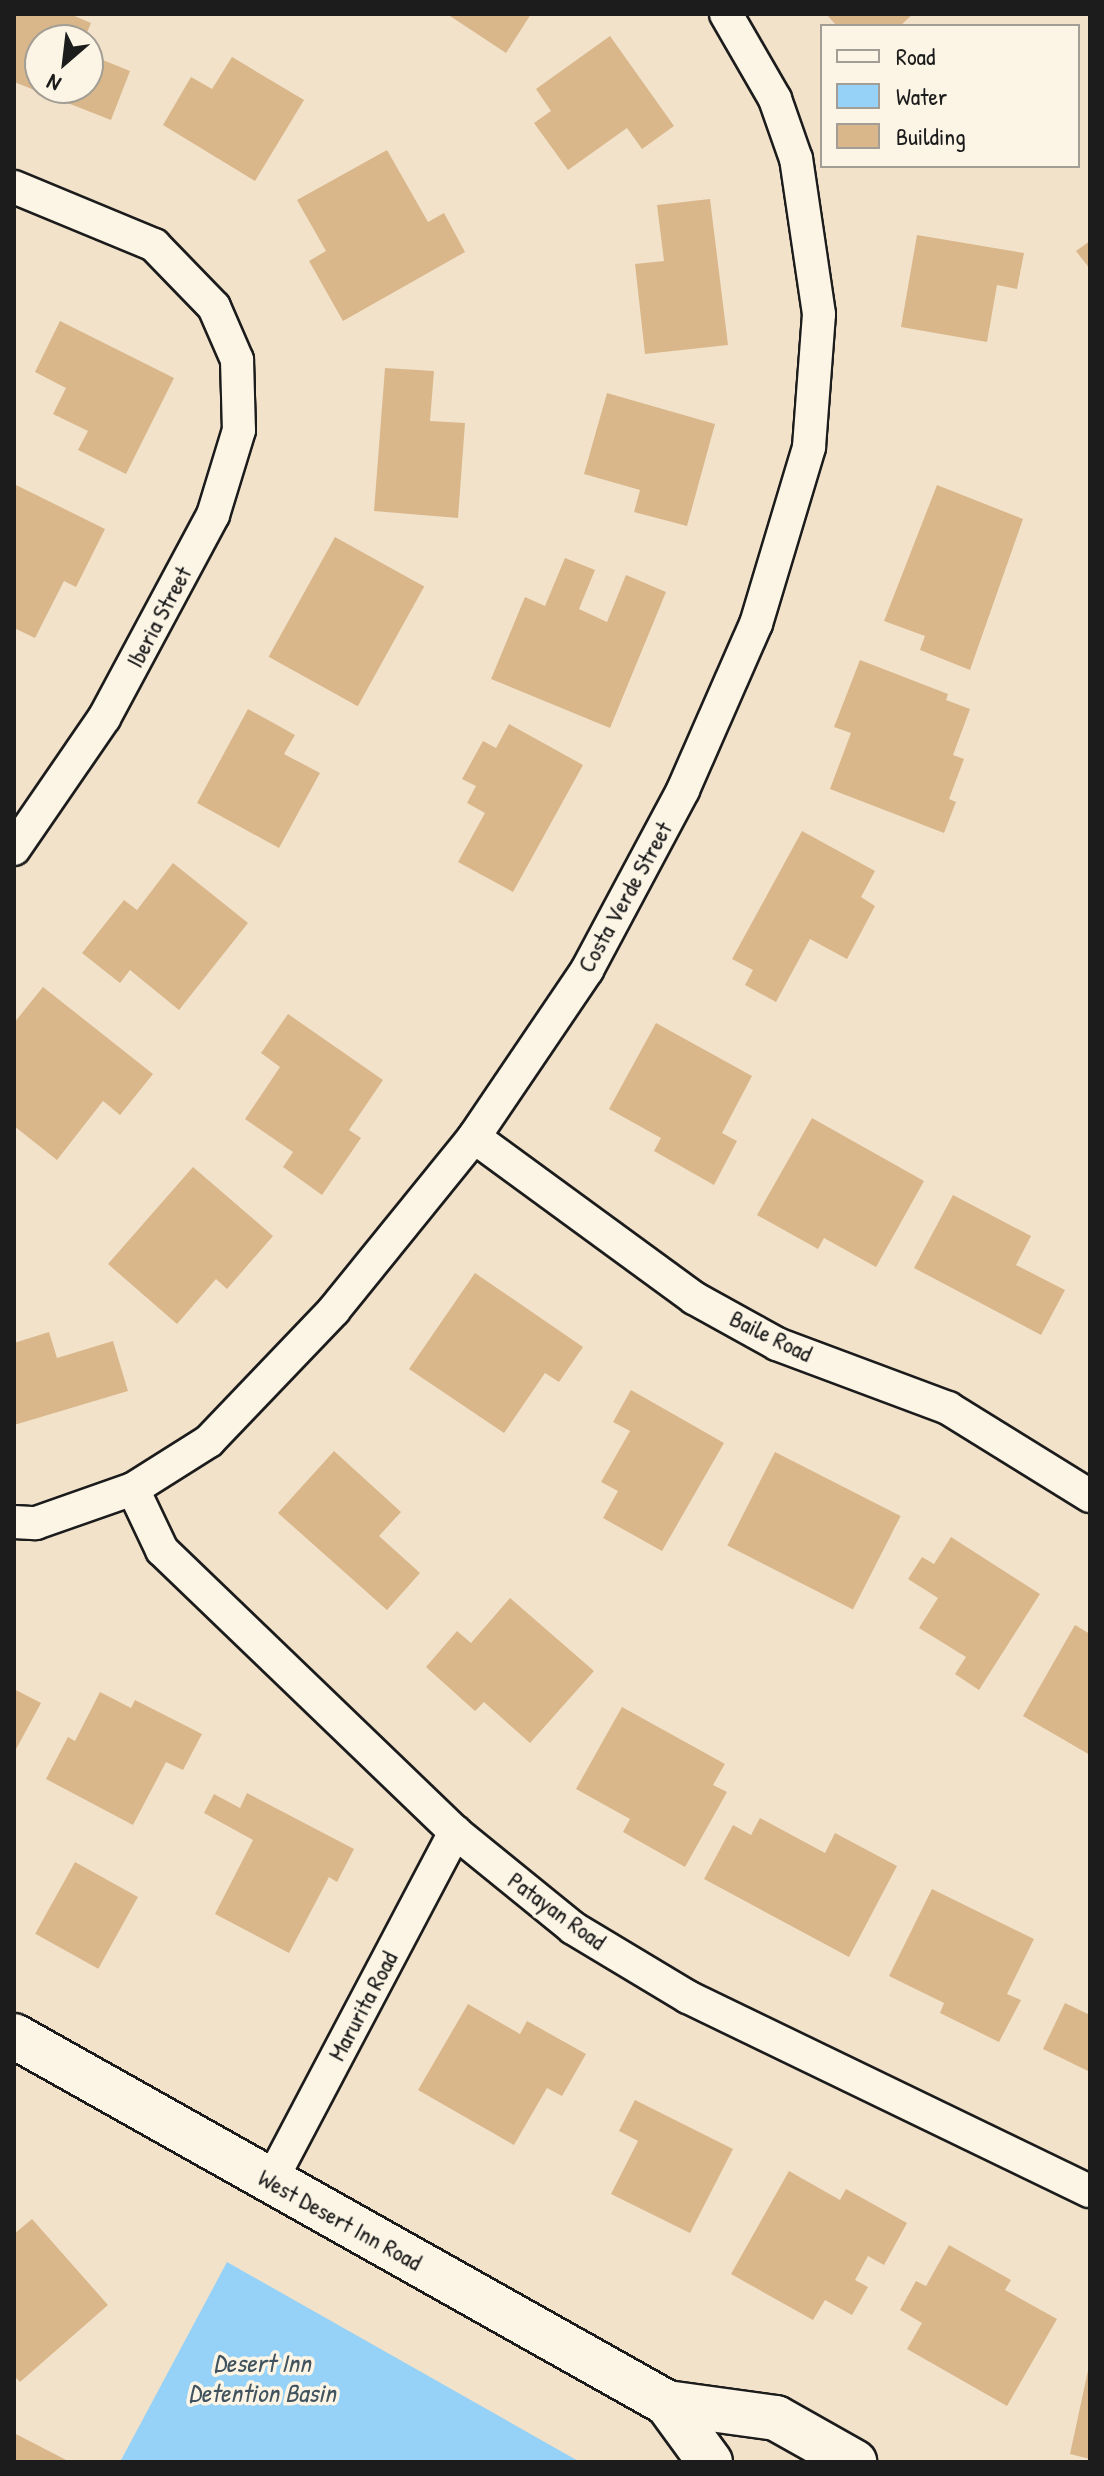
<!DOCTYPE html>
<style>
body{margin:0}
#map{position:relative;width:1104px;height:2476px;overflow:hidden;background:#f2e2ca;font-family:"Patrick Hand",sans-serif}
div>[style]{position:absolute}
.water>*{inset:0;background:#96d2f7}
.building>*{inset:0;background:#d9b78b;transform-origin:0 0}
.roads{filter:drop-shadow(2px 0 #1c1c1c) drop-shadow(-2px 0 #1c1c1c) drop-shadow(0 2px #1c1c1c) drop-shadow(0 -2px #1c1c1c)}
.street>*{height:32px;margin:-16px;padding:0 16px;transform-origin:16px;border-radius:16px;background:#fcf5e5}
.primary>*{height:44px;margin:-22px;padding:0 22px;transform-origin:22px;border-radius:22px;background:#fcf5e5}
span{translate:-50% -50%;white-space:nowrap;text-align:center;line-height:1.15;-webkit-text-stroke:7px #fcf5e5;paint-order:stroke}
.street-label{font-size:24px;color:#1c1c1c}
.water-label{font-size:26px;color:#41535e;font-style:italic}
.frame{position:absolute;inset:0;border:16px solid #1c1c1c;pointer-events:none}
.legend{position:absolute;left:820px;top:24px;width:260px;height:144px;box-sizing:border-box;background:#fcf5e5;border:2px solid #a29e95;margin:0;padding:10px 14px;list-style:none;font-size:24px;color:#1c1c1c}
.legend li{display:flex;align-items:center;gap:16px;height:40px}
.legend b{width:40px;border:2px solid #a29e95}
.north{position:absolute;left:24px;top:24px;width:80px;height:80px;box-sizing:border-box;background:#fcf5e5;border:2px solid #a29e95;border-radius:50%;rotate:208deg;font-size:22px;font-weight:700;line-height:32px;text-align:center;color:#1c1c1c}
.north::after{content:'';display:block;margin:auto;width:28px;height:36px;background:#1c1c1c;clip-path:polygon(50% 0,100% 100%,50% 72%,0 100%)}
</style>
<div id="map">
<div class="water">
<div style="clip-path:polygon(227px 2262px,580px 2462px,120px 2462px)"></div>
</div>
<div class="building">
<div style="clip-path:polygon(14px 14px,70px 14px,91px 23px,84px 40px,40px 40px,40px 88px,88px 88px,88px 54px,130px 71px,111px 120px,14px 82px)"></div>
<div style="clip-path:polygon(447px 14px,531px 14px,506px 53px)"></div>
<div style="clip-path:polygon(826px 14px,913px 14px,900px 26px,837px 26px)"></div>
<div style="clip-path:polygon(610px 36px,674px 126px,642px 149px,627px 128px,568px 170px,534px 123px,551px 111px,536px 89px)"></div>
<div style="clip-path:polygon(232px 57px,304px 100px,255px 181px,163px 125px,191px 77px,212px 89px)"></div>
<div style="clip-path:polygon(387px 150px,428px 222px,444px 213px,465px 252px,343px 321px,309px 261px,326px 251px,297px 200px)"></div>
<div style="clip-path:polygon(710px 199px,728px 345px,645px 354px,635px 264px,664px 261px,657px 205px)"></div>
<div style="clip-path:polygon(917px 235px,1024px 253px,1017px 289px,997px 285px,987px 342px,901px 327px)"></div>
<div style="clip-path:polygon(1090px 241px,1090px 269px,1076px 251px)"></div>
<div style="clip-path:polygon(60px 321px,174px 378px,126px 474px,78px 450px,88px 431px,53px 414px,66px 388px,35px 372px)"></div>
<div style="clip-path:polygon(385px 368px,434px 371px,430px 421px,465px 423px,458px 518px,374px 511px)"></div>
<div style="clip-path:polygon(607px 393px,715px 424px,687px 526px,634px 512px,640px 490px,584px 474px)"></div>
<div style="clip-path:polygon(14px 484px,105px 529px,76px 587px,64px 581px,35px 638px,14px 628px)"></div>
<div style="clip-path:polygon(937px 485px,1023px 519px,970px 670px,920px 650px,925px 636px,884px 621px)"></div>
<div style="left:335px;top:537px;width:102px;height:137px;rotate:29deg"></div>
<div style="clip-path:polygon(565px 558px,595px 570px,579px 609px,607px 622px,626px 575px,666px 592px,610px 728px,491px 679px,525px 597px,545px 606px)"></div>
<div style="clip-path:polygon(860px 660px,948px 694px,946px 700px,970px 709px,953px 755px,964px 759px,949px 799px,956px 802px,944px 833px,830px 789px,851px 733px,834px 727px)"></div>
<div style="clip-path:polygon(248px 709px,295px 735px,284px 754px,320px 773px,279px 848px,197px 803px)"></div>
<div style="clip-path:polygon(509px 724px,583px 765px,513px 892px,458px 862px,485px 813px,467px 803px,476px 786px,462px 779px,483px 741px,496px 748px)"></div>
<div style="clip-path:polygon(802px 831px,875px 871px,861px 897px,875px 906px,847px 959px,810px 939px,776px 1002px,745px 985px,753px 970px,732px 959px)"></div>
<div style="clip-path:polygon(173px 863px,248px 923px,179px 1010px,130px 970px,120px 983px,82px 953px,124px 900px,137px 910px)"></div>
<div style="clip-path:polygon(43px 987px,153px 1074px,120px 1115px,103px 1101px,57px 1160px,14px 1126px,14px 1023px)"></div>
<div style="clip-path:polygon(288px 1014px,383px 1080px,349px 1130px,361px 1138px,322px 1195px,283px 1167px,293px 1152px,245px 1119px,280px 1067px,261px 1053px)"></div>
<div style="clip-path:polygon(656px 1023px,752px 1076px,722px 1133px,737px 1141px,714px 1185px,654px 1151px,661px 1138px,609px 1109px)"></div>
<div style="clip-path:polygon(812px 1118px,924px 1181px,876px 1267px,824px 1238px,818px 1249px,757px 1215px)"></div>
<div style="clip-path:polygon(193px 1167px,273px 1236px,227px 1289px,216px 1279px,177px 1324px,108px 1264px)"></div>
<div style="clip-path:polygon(953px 1195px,1031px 1236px,1016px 1265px,1065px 1290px,1041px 1335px,914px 1268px)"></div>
<div style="clip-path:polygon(475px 1273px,583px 1347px,559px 1382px,545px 1373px,504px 1433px,409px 1369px)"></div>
<div style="clip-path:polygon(49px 1332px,57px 1358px,113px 1341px,128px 1391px,14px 1425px,14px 1343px)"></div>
<div style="clip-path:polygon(631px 1390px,724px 1443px,662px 1551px,603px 1518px,618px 1491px,601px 1482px,630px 1431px,613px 1422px)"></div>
<div style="clip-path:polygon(334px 1451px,401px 1512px,379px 1536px,420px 1573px,387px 1610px,278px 1513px)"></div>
<div style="left:775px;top:1452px;width:141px;height:105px;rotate:27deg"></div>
<div style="clip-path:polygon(951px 1537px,1040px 1594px,979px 1690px,955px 1674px,966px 1657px,919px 1628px,938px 1598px,908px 1579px,922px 1557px,934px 1564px)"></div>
<div style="clip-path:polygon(510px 1598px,594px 1671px,530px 1743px,484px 1702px,475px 1711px,426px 1667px,457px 1631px,471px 1643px)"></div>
<div style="clip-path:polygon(1075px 1625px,1090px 1634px,1090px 1755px,1023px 1716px)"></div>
<div style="clip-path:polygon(14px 1689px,41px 1703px,14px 1753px)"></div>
<div style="clip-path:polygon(100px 1692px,131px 1708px,135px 1700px,202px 1734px,183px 1770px,166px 1762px,133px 1825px,46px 1779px,68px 1737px,75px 1741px)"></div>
<div style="clip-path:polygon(622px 1707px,725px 1764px,713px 1785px,727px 1792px,685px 1867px,623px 1832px,630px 1819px,576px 1789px)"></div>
<div style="clip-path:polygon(247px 1793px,354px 1849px,337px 1882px,329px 1877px,289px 1953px,215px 1914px,253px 1840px,204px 1813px,214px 1794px,240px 1808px)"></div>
<div style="clip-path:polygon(760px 1818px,825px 1853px,835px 1833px,897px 1866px,849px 1957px,704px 1879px,733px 1825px,751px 1835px)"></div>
<div style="left:75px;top:1862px;width:72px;height:82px;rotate:29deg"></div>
<div style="clip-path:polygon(932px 1889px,1034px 1939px,1007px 1994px,1021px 2000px,999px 2042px,940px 2013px,944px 2003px,889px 1976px)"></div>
<div style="clip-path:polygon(1065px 2003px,1090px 2015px,1090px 2072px,1043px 2049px)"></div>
<div style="clip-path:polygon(468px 2004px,520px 2034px,527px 2021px,586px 2054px,562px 2096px,547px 2088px,514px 2145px,418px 2090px)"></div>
<div style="clip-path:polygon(635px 2100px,733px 2149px,690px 2233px,611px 2194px,638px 2141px,619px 2131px)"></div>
<div style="clip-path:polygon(789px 2171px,840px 2200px,846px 2189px,907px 2223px,884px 2265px,868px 2256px,855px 2280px,868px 2287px,852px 2315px,825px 2300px,813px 2320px,731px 2274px)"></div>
<div style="clip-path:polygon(32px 2219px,108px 2305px,20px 2382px,14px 2376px,14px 2234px)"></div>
<div style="clip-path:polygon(949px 2245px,1011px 2280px,1005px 2290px,1057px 2319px,1007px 2406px,907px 2349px,922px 2323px,900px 2310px,916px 2281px,926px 2286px)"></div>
<div style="clip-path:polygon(1089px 2366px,1090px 2366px,1090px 2459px,1070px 2454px)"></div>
<div style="clip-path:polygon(14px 2433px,70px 2462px,14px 2462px)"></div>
</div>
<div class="roads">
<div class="street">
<div style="left:14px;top:187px;width:152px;rotate:22.5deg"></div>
<div style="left:154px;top:245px;width:86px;rotate:45.9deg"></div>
<div style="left:214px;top:307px;width:58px;rotate:66.5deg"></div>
<div style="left:237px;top:360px;width:70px;rotate:88.4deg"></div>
<div style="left:239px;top:430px;width:89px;rotate:107deg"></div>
<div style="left:213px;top:515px;width:230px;rotate:118.2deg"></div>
<div style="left:104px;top:718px;width:159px;rotate:124.5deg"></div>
<div style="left:474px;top:1137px;width:273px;rotate:36.2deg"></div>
<div style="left:694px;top:1298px;width:95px;rotate:29deg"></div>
<div style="left:777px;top:1344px;width:183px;rotate:20.5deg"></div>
<div style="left:948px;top:1408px;width:167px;rotate:31.8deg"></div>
<div style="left:133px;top:1489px;width:68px;rotate:64.6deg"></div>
<div style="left:162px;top:1550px;width:407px;rotate:43.9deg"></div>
<div style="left:455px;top:1832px;width:152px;rotate:39.1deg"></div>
<div style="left:573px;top:1928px;width:134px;rotate:31deg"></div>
<div style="left:688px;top:1997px;width:446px;rotate:25.8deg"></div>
<div style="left:14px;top:1522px;width:22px;rotate:3deg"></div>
<div style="left:36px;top:1523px;width:103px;rotate:-19.3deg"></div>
<div style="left:133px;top:1489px;width:90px;rotate:-32.3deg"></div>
<div style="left:209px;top:1441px;width:181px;rotate:-46.3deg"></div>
<div style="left:334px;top:1310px;width:223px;rotate:-51deg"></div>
<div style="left:474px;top:1137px;width:202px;rotate:-55.9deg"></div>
<div style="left:587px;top:970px;width:204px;rotate:-61.9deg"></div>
<div style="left:683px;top:790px;width:181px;rotate:-66.3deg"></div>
<div style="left:756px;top:624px;width:185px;rotate:-73.3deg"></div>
<div style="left:809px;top:447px;width:133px;rotate:-85.7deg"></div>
<div style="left:819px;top:314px;width:157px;rotate:-98.4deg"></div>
<div style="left:796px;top:159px;width:64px;rotate:-109.3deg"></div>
<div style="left:775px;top:99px;width:98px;rotate:-120deg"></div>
<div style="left:271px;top:2181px;width:395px;rotate:-62.2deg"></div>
</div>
<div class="primary">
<div style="left:14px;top:2036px;width:749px;rotate:29.34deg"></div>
<div style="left:667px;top:2403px;width:110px;rotate:7.8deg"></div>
<div style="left:776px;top:2418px;width:90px;rotate:29.4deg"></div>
<div style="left:667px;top:2403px;width:73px;rotate:53.9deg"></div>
</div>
</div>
<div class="street-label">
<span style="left:159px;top:617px;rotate:-62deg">Iberia Street</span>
<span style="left:625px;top:897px;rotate:-61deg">Costa Verde Street</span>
<span style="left:771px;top:1336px;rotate:26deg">Baile Road</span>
<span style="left:557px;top:1911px;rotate:36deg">Patayan Road</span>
<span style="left:363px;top:2006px;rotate:-62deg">Marurita Road</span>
<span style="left:340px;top:2220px;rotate:29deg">West Desert Inn Road</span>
</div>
<div class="water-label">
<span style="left:262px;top:2378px">Desert Inn<br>Detention Basin</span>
</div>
<div class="frame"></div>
<ul class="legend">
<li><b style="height:10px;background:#fcf5e5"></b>Road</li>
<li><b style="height:22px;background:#96d2f7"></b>Water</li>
<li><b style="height:22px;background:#d9b78b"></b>Building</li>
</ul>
<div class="north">N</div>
</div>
